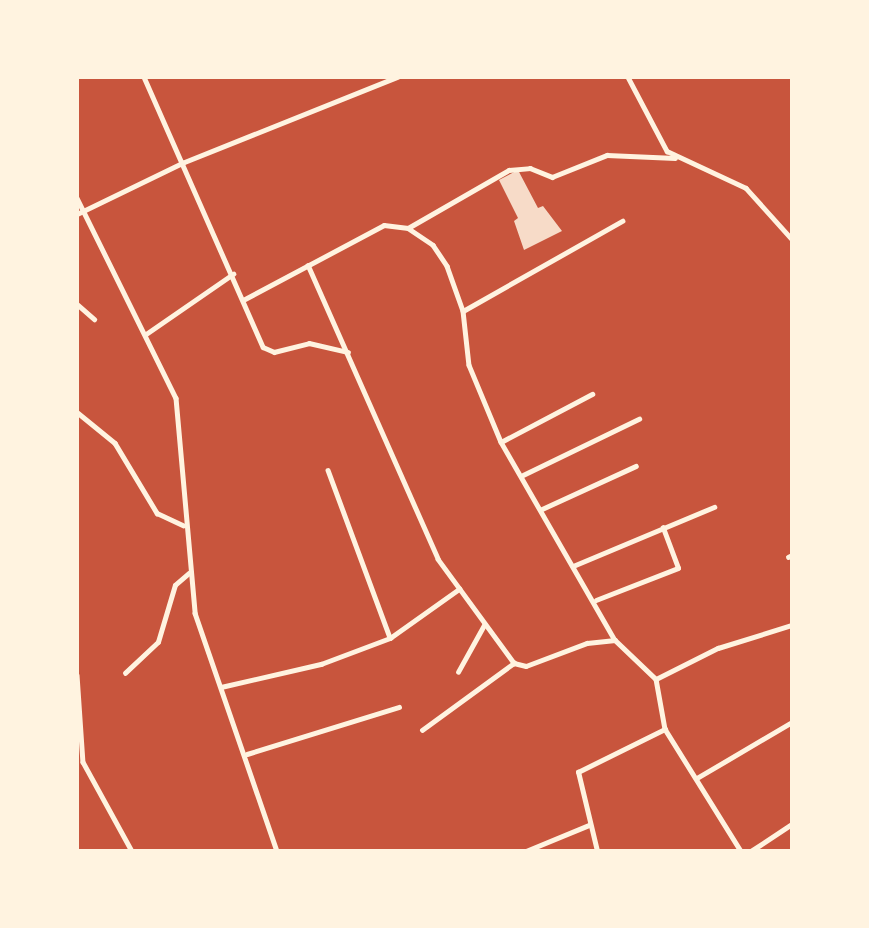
<!DOCTYPE html>
<style>
body{margin:0}
#map{position:relative;width:869px;height:928px;overflow:hidden;background:#c8553d;font-family:"Noto Sans",sans-serif}
div>[style]{position:absolute}
.building>*{inset:0;background:#f7dbc8}
.minor>*{height:4.5px;margin:-2.25px;padding:0 2.25px;transform-origin:2.25px;border-radius:2.25px;background:#fff3e0}
span{translate:-50% -50%;white-space:nowrap;text-align:center;line-height:1.15;-webkit-text-stroke:6px #fff3e0;paint-order:stroke}
.frame{position:absolute;inset:0;border:79px solid #fff3e0;pointer-events:none}
</style>
<div id="map">
<div class="building">
<div style="clip-path:polygon(518px 170px,538px 208px,543px 206px,562px 231px,524px 250px,514px 221px,518px 218px,499px 180px)"></div>
</div>
<div class="minor">
<div style="left:144px;top:77px;width:295px;rotate:66.2deg"></div>
<div style="left:263px;top:347px;width:12px;rotate:24deg"></div>
<div style="left:274px;top:352px;width:36px;rotate:-14deg"></div>
<div style="left:309px;top:343px;width:40px;rotate:13deg"></div>
<div style="left:628px;top:77px;width:84px;rotate:62.2deg"></div>
<div style="left:667px;top:151px;width:87px;rotate:25.1deg"></div>
<div style="left:746px;top:188px;width:69px;rotate:48deg"></div>
<div style="left:77px;top:198px;width:223px;rotate:63.7deg"></div>
<div style="left:176px;top:398px;width:216px;rotate:84.9deg"></div>
<div style="left:195px;top:613px;width:252px;rotate:71deg"></div>
<div style="left:77px;top:214px;width:117px;rotate:-25.9deg"></div>
<div style="left:182px;top:163px;width:232px;rotate:-21.8deg"></div>
<div style="left:408px;top:228px;width:30px;rotate:34deg"></div>
<div style="left:433px;top:245px;width:25px;rotate:56deg"></div>
<div style="left:447px;top:266px;width:48px;rotate:70.4deg"></div>
<div style="left:463px;top:311px;width:54px;rotate:83.7deg"></div>
<div style="left:469px;top:365px;width:83px;rotate:67.4deg"></div>
<div style="left:501px;top:442px;width:228px;rotate:60.1deg"></div>
<div style="left:615px;top:640px;width:57px;rotate:43.6deg"></div>
<div style="left:656px;top:679px;width:51px;rotate:79.8deg"></div>
<div style="left:665px;top:729px;width:144px;rotate:58.1deg"></div>
<div style="left:308px;top:265px;width:321px;rotate:66.1deg"></div>
<div style="left:438px;top:559px;width:129px;rotate:53.8deg"></div>
<div style="left:514px;top:663px;width:12px;rotate:14deg"></div>
<div style="left:526px;top:666px;width:65px;rotate:-20.7deg"></div>
<div style="left:587px;top:643px;width:28px;rotate:-6deg"></div>
<div style="left:245px;top:299px;width:157px;rotate:-28deg"></div>
<div style="left:384px;top:225px;width:24px;rotate:7deg"></div>
<div style="left:408px;top:228px;width:116px;rotate:-29.9deg"></div>
<div style="left:509px;top:170px;width:21px;rotate:-5deg"></div>
<div style="left:530px;top:168px;width:24px;rotate:22deg"></div>
<div style="left:552px;top:177px;width:59px;rotate:-21.8deg"></div>
<div style="left:607px;top:155px;width:68px;rotate:2.5deg"></div>
<div style="left:77px;top:304px;width:23px;rotate:41deg"></div>
<div style="left:463px;top:311px;width:183px;rotate:-29.5deg"></div>
<div style="left:146px;top:334px;width:106px;rotate:-34.6deg"></div>
<div style="left:77px;top:412px;width:49px;rotate:39.2deg"></div>
<div style="left:115px;top:443px;width:82px;rotate:59deg"></div>
<div style="left:157px;top:513px;width:29px;rotate:25deg"></div>
<div style="left:501px;top:442px;width:103px;rotate:-27.8deg"></div>
<div style="left:328px;top:470px;width:179px;rotate:69.7deg"></div>
<div style="left:523px;top:475px;width:129px;rotate:-25.8deg"></div>
<div style="left:542px;top:509px;width:103px;rotate:-24.6deg"></div>
<div style="left:788px;top:557px;width:4px;rotate:-27deg"></div>
<div style="left:573px;top:566px;width:153px;rotate:-22.7deg"></div>
<div style="left:596px;top:600px;width:88px;rotate:-21.3deg"></div>
<div style="left:678px;top:568px;width:43px;rotate:-110.6deg"></div>
<div style="left:458px;top:672px;width:54px;rotate:-61deg"></div>
<div style="left:125px;top:673px;width:45px;rotate:-43.2deg"></div>
<div style="left:158px;top:642px;width:59px;rotate:-73.4deg"></div>
<div style="left:175px;top:585px;width:18px;rotate:-41deg"></div>
<div style="left:77px;top:675px;width:87px;rotate:86.1deg"></div>
<div style="left:83px;top:762px;width:102px;rotate:61.2deg"></div>
<div style="left:656px;top:679px;width:69px;rotate:-26.6deg"></div>
<div style="left:718px;top:648px;width:77px;rotate:-17.3deg"></div>
<div style="left:221px;top:687px;width:103px;rotate:-13deg"></div>
<div style="left:321px;top:664px;width:74px;rotate:-20.6deg"></div>
<div style="left:390px;top:638px;width:85px;rotate:-35.4deg"></div>
<div style="left:422px;top:730px;width:114px;rotate:-36.1deg"></div>
<div style="left:247px;top:754px;width:159px;rotate:-17.2deg"></div>
<div style="left:697px;top:778px;width:110px;rotate:-30.5deg"></div>
<div style="left:526px;top:851px;width:68px;rotate:-22.4deg"></div>
<div style="left:597px;top:851px;width:81px;rotate:-103.5deg"></div>
<div style="left:578px;top:772px;width:97px;rotate:-26.3deg"></div>
<div style="left:751px;top:851px;width:49px;rotate:-33.4deg"></div>
</div>
<div class="frame"></div>
</div>
